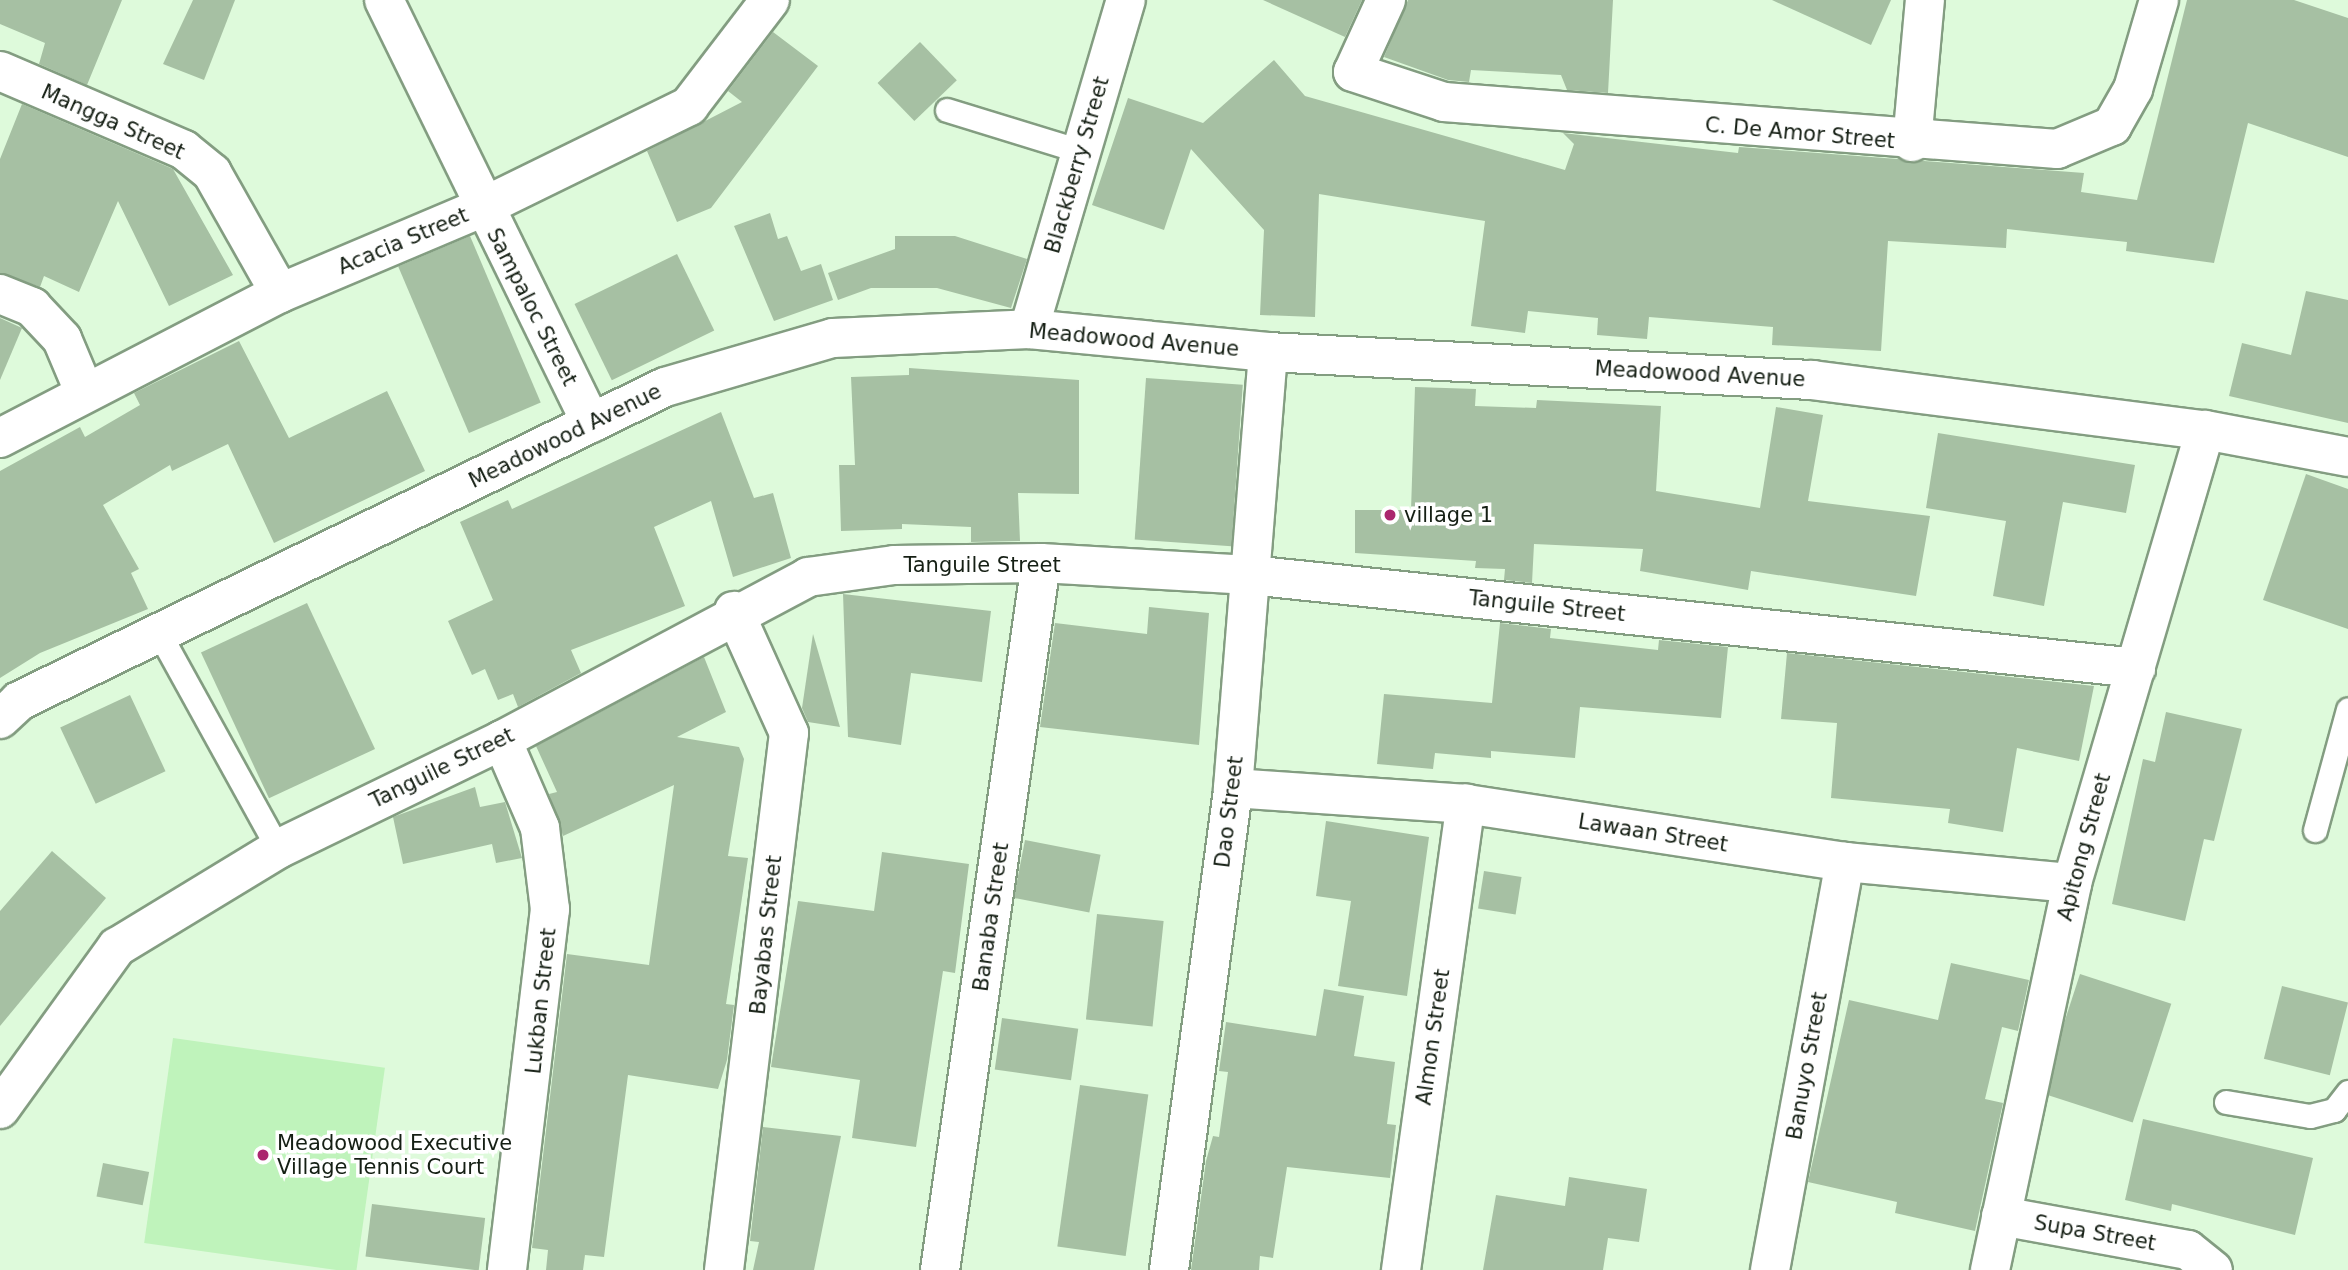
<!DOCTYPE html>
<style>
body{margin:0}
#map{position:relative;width:2348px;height:1270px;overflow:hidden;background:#defadb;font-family:"DejaVu Sans",sans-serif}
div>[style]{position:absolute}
.green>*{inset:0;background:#bff3bb;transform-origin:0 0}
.building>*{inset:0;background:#a6c0a3;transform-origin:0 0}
.roads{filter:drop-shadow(2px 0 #839d81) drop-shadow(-2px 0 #839d81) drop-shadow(0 2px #839d81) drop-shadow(0 -2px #839d81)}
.service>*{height:23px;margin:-11.5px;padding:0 11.5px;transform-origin:11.5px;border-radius:11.5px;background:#fff}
.minor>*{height:38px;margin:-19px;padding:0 19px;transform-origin:19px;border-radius:19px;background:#fff}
.dots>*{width:19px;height:19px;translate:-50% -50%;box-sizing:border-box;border:4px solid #fff;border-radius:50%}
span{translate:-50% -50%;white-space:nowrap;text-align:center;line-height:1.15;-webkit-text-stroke:7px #fff;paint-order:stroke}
.street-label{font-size:21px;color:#151f14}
.poi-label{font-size:21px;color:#151f14}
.left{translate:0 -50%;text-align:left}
</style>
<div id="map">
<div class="green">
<div style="left:173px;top:1038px;width:214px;height:207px;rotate:8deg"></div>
</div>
<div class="building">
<div style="clip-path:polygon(0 0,122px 0,87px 85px,39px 64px,45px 43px,0 24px)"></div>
<div style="clip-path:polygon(193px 0,235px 0,204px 80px,163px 64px)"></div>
<div style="clip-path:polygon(1263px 0,1362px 0,1345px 37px)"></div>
<div style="clip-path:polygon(1408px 0,1613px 0,1608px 93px,1567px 90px,1561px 75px,1471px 70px,1469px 82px,1448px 80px,1384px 57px)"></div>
<div style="clip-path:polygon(1772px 0,1891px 0,1871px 45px)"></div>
<div style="clip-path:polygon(2187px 0,2294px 0,2348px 18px,2348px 157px,2248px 123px,2214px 263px,2126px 251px,2127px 242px,2007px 229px,2006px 248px,1888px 241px,1881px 351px,1772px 345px,1773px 327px,1649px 317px,1647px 339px,1597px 335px,1598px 318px,1528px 311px,1525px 333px,1471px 326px,1485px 221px,1319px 194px,1315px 317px,1260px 315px,1264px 230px,1191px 149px,1164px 230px,1092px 205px,1128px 98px,1203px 123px,1274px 60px,1305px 96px,1565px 170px,1574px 144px,1563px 133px,1738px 153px,1739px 147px,2084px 173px,2081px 192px,2137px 200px)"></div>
<div style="clip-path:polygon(773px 32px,818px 66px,711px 208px,677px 222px,647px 151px,742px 102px,728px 91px)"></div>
<div style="left:920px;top:42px;width:53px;height:59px;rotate:46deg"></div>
<div style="clip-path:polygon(22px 104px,173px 169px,233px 275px,169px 306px,118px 201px,79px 292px,44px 276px,40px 287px,0 273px,0 159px)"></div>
<div style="clip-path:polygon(770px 213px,778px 239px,787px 236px,801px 271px,821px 264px,833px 300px,774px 321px,734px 226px)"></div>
<div style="left:470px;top:236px;width:181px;height:78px;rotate:67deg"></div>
<div style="clip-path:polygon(895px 236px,955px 236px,1027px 259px,1011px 308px,937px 288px,871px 288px,838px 300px,828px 273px,895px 249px)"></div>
<div style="left:677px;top:254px;width:85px;height:114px;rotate:64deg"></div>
<div style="clip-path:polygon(2306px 291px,2348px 300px,2348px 423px,2229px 396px,2242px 343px,2291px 355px)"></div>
<div style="clip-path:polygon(0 318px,22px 328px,0 380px)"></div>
<div style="clip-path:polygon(239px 341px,289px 438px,387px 391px,425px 471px,274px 543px,228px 444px,172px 471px,170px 465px,103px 505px,139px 569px,131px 573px,148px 609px,40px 653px,0 678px,0 471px,80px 427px,85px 437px,140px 405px,134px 393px)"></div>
<div style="clip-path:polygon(909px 368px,1079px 380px,1079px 494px,1018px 493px,1020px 541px,971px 542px,971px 527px,902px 524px,902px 529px,841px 531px,839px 465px,855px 465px,851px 377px,909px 375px)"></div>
<div style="left:1146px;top:378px;width:97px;height:162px;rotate:4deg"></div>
<div style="clip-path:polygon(1415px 387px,1476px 389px,1475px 406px,1536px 408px,1537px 400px,1661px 406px,1656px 491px,1760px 508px,1776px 407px,1823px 415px,1808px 501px,1930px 516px,1916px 596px,1751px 571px,1748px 590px,1640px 571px,1643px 549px,1534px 544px,1532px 583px,1504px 580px,1505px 569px,1475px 568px,1476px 561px,1355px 553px,1355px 510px,1411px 510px)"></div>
<div style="clip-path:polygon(721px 412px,754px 498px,773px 493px,791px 558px,733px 577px,711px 501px,654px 527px,685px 606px,571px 650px,581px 673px,518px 707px,513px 694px,498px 700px,485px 669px,472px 675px,448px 621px,493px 600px,460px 522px,508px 500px,512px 509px)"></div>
<div style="clip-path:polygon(1938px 433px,2135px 465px,2126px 513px,2063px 502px,2044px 606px,1993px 596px,2006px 521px,1926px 508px)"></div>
<div style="clip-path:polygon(2306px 474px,2348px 489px,2348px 629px,2263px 600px)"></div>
<div style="clip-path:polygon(843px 594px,991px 611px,982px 682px,911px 673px,901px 745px,848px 737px)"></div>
<div style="left:307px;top:603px;width:161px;height:117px;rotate:65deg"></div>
<div style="clip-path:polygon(1149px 607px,1209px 613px,1199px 745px,1040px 727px,1055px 623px,1147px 634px)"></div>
<div style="clip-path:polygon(1500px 623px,1551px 629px,1550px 638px,1658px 650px,1659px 640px,1728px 647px,1721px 718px,1580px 707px,1575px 758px,1491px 751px,1491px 758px,1435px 753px,1433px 769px,1377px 764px,1384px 694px,1492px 703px)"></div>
<div style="clip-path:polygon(813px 634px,840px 727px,808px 722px,802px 708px)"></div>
<div style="clip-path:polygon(1787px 653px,2094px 686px,2079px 761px,2017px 748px,2003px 832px,1948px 823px,1950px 809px,1831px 798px,1837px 723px,1781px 719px)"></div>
<div style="clip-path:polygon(704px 657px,726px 712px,677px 737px,739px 747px,744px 759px,728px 856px,748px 858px,726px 1004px,734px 1005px,727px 1060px,718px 1089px,628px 1075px,604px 1257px,585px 1255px,583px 1270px,546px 1270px,548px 1250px,532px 1248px,567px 954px,649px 965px,674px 785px,563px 836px,549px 794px,557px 792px,536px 746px)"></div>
<div style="left:130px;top:695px;width:84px;height:77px;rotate:65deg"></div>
<div style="clip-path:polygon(2166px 712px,2242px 729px,2214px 841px,2204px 839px,2185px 921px,2112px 904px,2143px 759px,2155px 762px)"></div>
<div style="clip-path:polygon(475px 787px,480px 807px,505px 802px,522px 858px,496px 863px,492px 844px,403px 864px,393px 817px)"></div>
<div style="clip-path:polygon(1326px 821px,1429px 837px,1407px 996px,1338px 986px,1351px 901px,1316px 896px)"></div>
<div style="left:1025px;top:840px;width:77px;height:59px;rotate:11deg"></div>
<div style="clip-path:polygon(52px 851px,106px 898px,0 1026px,0 911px)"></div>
<div style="clip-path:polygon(882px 852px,969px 864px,955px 973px,943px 971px,916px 1147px,852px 1138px,860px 1080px,771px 1067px,798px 901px,874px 911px)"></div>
<div style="left:1484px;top:871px;width:38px;height:38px;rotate:9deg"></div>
<div style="left:1097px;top:914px;width:67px;height:106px;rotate:6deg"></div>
<div style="clip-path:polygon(1951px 963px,2029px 980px,2018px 1031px,2002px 1027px,1985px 1099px,2003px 1103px,1975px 1231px,1895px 1213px,1897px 1202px,1808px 1182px,1849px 1000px,1938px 1020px)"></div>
<div style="left:2080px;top:974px;width:96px;height:125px;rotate:18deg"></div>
<div style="left:2282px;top:986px;width:68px;height:75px;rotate:14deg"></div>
<div style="clip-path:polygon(1324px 989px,1364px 996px,1354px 1056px,1395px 1062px,1387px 1124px,1396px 1125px,1390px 1178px,1287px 1167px,1273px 1258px,1260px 1256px,1259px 1270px,1191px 1270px,1206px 1161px,1213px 1136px,1219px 1137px,1228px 1072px,1219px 1071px,1226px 1022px,1316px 1036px)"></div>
<div style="left:1002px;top:1018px;width:77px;height:52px;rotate:8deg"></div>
<div style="left:1080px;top:1085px;width:69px;height:163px;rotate:8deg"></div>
<div style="clip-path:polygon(2143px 1119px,2313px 1158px,2295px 1235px,2172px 1204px,2171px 1211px,2125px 1200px)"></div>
<div style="clip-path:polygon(763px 1127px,841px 1136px,814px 1270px,753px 1270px,759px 1242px,750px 1241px)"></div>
<div style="left:103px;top:1163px;width:47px;height:34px;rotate:11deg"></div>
<div style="clip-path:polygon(1569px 1177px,1647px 1189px,1639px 1242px,1608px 1238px,1603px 1270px,1483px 1270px,1496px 1195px,1565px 1206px)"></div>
<div style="left:372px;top:1204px;width:114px;height:53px;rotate:7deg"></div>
</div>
<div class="roads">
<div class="service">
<div style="left:947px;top:110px;width:139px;rotate:17.1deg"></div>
<div style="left:159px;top:633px;width:247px;rotate:61.1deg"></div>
<div style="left:2315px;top:830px;width:125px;rotate:-74.7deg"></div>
<div style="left:2226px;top:1102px;width:85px;rotate:9.5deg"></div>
<div style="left:2310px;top:1116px;width:25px;rotate:-14deg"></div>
<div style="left:2334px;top:1110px;width:23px;rotate:-52deg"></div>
</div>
<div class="minor">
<div style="left:384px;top:0;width:471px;rotate:63.9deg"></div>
<div style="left:1386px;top:0;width:79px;rotate:114.6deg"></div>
<div style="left:1353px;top:72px;width:96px;rotate:18.2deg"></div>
<div style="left:1444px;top:102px;width:615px;rotate:4.38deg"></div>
<div style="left:2057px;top:149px;width:60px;rotate:-22.7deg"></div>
<div style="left:2112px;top:126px;width:43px;rotate:-60.4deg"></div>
<div style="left:2133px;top:89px;width:93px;rotate:-73.7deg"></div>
<div style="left:0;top:71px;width:200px;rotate:23.2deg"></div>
<div style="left:184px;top:150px;width:36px;rotate:39deg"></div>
<div style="left:212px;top:173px;width:138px;rotate:60.5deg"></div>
<div style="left:1912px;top:142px;width:143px;rotate:-84.8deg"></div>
<div style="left:0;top:294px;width:35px;rotate:22deg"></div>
<div style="left:32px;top:307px;width:44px;rotate:46.8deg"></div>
<div style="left:62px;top:339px;width:56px;rotate:67.1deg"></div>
<div style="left:1029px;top:329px;width:343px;rotate:-73.6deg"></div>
<div style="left:0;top:438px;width:315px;rotate:-27.4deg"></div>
<div style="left:280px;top:293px;width:218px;rotate:-22.9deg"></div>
<div style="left:481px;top:208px;width:232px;rotate:-26.1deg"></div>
<div style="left:689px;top:106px;width:133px;rotate:-52.6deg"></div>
<div style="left:0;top:719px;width:26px;rotate:-43deg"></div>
<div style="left:19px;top:701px;width:718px;rotate:-25.92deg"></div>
<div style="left:665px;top:387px;width:175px;rotate:-16.3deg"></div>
<div style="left:833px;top:338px;width:196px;rotate:-2.6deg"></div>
<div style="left:1029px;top:329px;width:240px;rotate:5.5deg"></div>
<div style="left:1268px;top:352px;width:545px;rotate:2.95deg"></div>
<div style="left:1812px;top:380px;width:396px;rotate:7.3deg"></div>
<div style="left:2205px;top:430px;width:146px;rotate:10.7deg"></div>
<div style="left:502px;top:740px;width:96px;rotate:66.6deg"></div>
<div style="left:540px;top:828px;width:82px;rotate:83deg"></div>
<div style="left:550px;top:909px;width:364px;rotate:96.8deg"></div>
<div style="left:1233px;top:788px;width:234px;rotate:3.9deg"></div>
<div style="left:1466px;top:804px;width:383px;rotate:8.7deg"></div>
<div style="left:1845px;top:862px;width:228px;rotate:5.3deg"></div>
<div style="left:0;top:1109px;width:200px;rotate:-54.2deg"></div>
<div style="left:117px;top:947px;width:188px;rotate:-31.3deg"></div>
<div style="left:278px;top:849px;width:249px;rotate:-25.9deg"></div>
<div style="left:502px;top:740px;width:347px;rotate:-28deg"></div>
<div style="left:808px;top:577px;width:87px;rotate:-7.9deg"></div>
<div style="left:894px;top:565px;width:147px;rotate:-0.8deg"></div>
<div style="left:1041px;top:563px;width:209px;rotate:3.3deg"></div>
<div style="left:1250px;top:575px;width:891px;rotate:5.99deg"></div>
<div style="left:2001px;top:1216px;width:190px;rotate:10.3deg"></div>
<div style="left:2188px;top:1250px;width:32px;rotate:39deg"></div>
<div style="left:724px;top:1270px;width:541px;rotate:-83.1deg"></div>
<div style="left:789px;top:733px;width:134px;rotate:-114.3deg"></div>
<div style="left:940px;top:1270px;width:714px;rotate:-81.87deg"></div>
<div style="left:1169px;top:1270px;width:486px;rotate:-82.4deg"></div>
<div style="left:1233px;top:788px;width:437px;rotate:-85.4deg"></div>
<div style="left:1401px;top:1270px;width:471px;rotate:-82.1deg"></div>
<div style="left:1770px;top:1270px;width:415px;rotate:-79.6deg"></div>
<div style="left:1990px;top:1270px;width:396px;rotate:-78deg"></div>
<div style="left:2072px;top:883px;width:472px;rotate:-73.6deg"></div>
</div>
</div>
<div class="dots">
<div style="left:1390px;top:515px;background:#ab266e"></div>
<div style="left:263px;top:1155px;background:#ab266e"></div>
</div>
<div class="street-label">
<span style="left:113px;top:122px;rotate:24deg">Mangga Street</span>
<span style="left:1800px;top:133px;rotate:5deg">C. De Amor Street</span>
<span style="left:1077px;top:165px;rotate:-74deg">Blackberry Street</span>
<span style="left:403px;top:241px;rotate:-23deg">Acacia Street</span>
<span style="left:532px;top:307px;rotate:63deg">Sampaloc Street</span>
<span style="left:1134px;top:340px;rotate:5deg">Meadowood Avenue</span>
<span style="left:1700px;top:374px;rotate:3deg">Meadowood Avenue</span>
<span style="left:565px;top:436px;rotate:-26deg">Meadowood Avenue</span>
<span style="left:982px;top:565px">Tanguile Street</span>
<span style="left:1547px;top:606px;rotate:6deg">Tanguile Street</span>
<span style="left:442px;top:768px;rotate:-26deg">Tanguile Street</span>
<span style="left:1229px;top:812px;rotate:-83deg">Dao Street</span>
<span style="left:1653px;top:833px;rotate:9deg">Lawaan Street</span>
<span style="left:2084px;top:847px;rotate:-75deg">Apitong Street</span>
<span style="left:991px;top:917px;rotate:-82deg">Banaba Street</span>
<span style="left:766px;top:935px;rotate:-84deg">Bayabas Street</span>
<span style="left:541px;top:1001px;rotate:-84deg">Lukban Street</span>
<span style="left:1433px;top:1037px;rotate:-82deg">Almon Street</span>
<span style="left:1807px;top:1066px;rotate:-80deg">Banuyo Street</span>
<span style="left:2095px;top:1233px;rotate:10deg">Supa Street</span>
</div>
<div class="poi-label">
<span class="left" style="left:1404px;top:515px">village 1</span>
<span class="left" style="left:277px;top:1155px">Meadowood Executive<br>Village Tennis Court</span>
</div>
</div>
